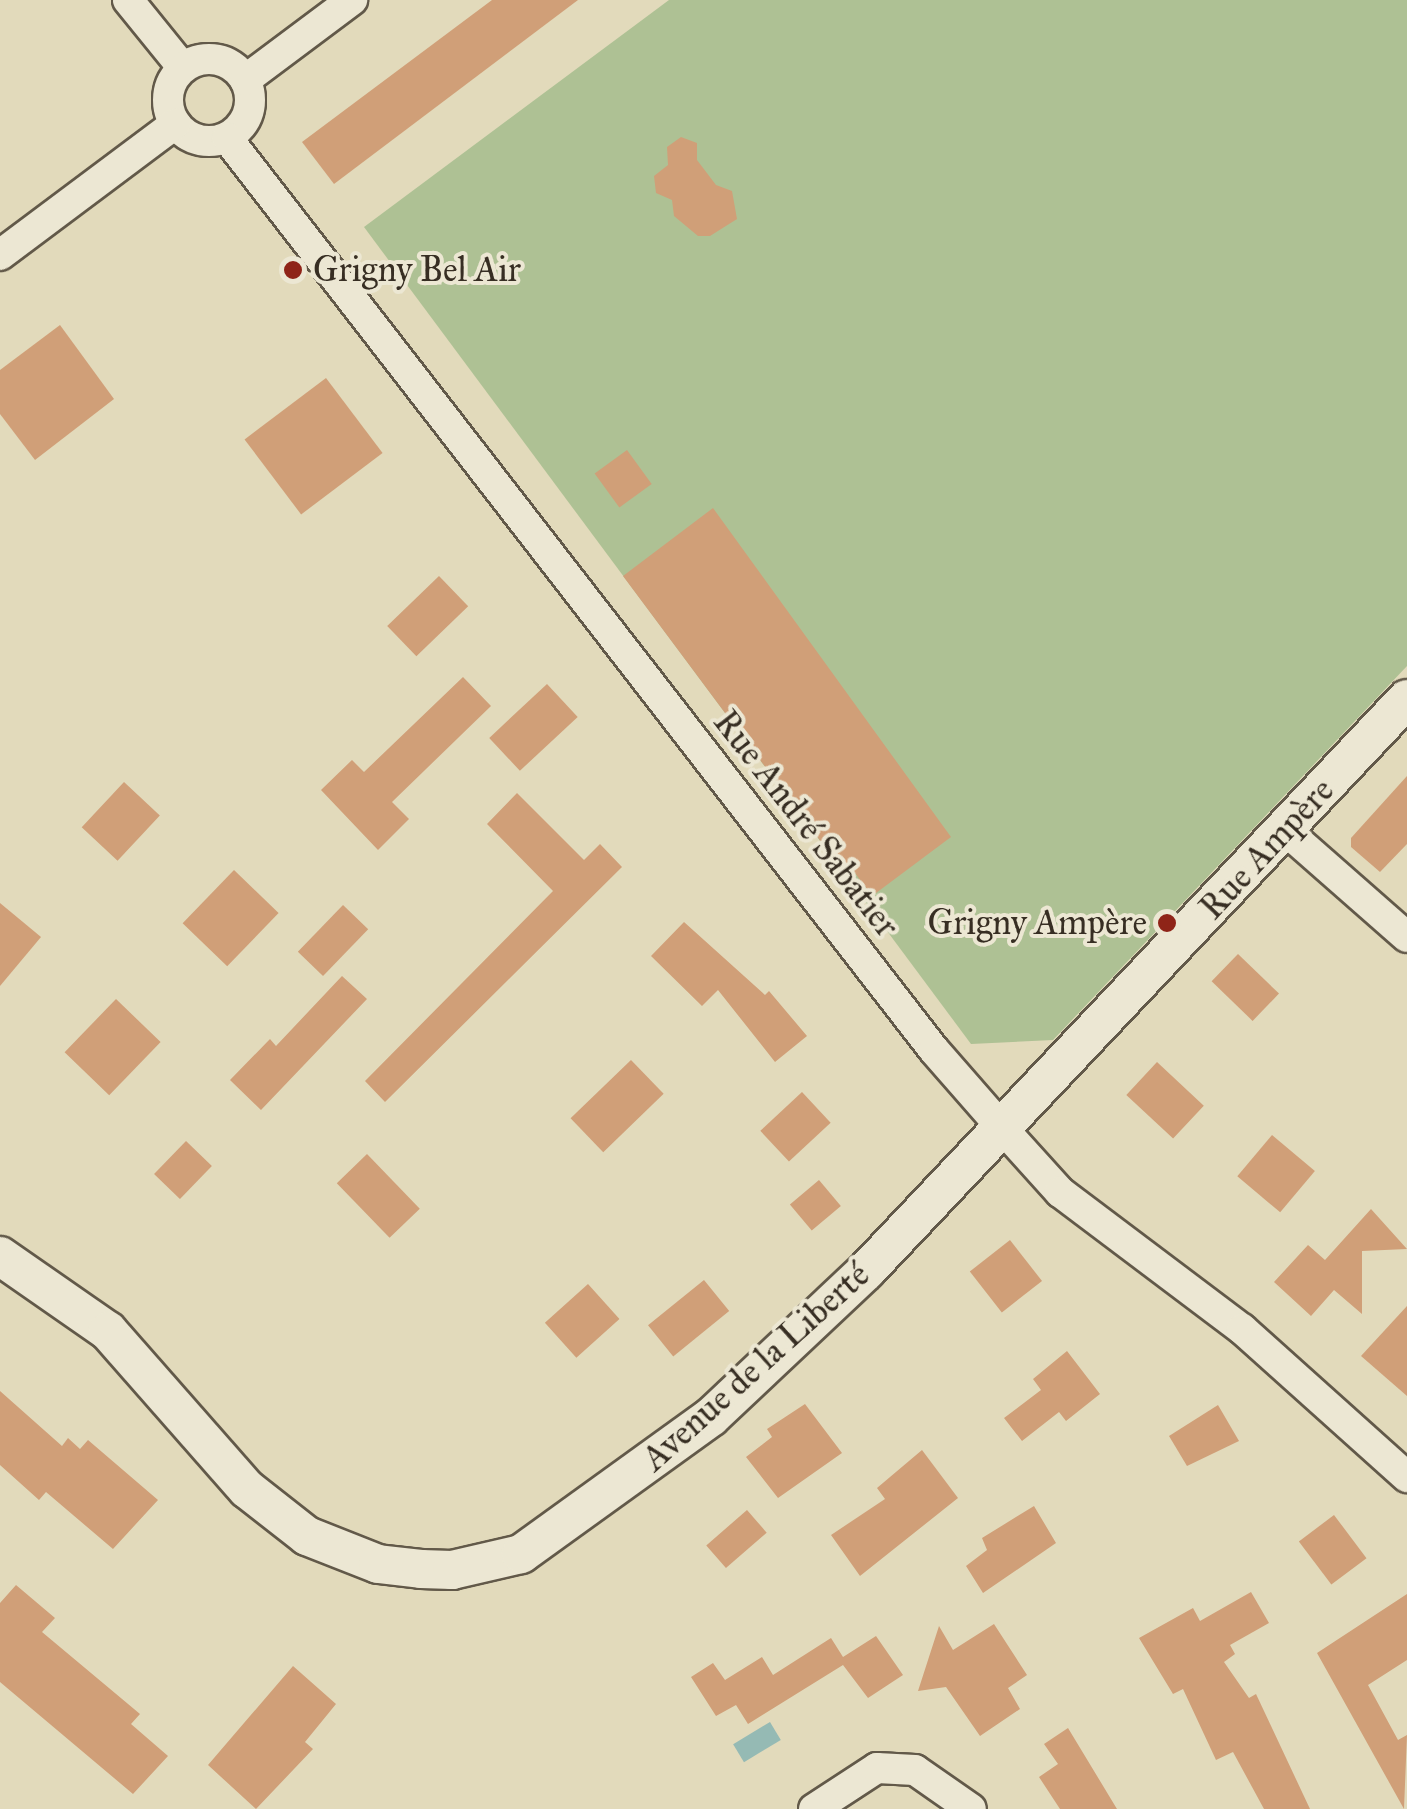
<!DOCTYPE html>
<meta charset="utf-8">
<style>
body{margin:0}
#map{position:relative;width:1407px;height:1809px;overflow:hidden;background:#e2dabb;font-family:"IM FELL Great Primer",serif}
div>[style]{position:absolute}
.green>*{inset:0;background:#aec194}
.water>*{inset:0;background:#95bab4;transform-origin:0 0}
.building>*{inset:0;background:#d09f78;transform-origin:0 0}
.roads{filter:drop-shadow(2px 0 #625949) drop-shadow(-2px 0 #625949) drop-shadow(0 2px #625949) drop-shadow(0 -2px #625949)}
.minor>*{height:30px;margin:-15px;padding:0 15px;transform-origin:15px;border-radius:15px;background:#ece7d3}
.minor>.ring{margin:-15px;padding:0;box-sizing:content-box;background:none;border:30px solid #ece7d3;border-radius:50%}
.tertiary>*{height:38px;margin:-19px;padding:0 19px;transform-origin:19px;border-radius:19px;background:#ece7d3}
.dots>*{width:28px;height:28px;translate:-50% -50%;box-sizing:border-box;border:5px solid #ece7d3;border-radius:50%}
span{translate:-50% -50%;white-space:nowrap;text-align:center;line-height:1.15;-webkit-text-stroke:8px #ece7d3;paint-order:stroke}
.poi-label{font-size:35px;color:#372e23}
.left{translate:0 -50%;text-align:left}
.right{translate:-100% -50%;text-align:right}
.street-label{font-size:35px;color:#372e23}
</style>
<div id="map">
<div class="green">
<div style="clip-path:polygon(669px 0,1407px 0,1407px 666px,1053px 1040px,971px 1044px,364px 227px)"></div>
</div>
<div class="water">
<div style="left:770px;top:1722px;width:21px;height:43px;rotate:59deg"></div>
</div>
<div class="building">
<div style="clip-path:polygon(492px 0,578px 0,334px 184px,302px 142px)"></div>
<div style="clip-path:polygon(681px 137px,697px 143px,697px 160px,716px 185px,732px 191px,737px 219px,710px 236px,698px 236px,674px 216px,672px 200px,656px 193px,654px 176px,668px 165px,667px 147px)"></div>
<div style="clip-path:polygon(60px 325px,114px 399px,35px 460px,0 414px,0 370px)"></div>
<div style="left:326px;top:378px;width:94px;height:102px;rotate:53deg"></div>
<div style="left:627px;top:450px;width:42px;height:40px;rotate:54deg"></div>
<div style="clip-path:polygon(713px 508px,951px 837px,872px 896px,852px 869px,845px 874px,623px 576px)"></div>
<div style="left:439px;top:576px;width:42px;height:72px;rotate:46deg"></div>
<div style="clip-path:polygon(463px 677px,491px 706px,392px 802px,409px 819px,378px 850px,321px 790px,352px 760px,364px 772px)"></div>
<div style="left:547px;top:684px;width:45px;height:79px;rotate:47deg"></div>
<div style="clip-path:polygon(1407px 776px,1407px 844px,1380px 872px,1351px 847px,1351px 838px)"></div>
<div style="left:124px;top:782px;width:49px;height:62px;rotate:43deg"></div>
<div style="clip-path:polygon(517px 793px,584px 860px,600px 844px,622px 867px,385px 1102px,365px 1081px,553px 891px,487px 824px)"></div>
<div style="left:234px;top:870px;width:62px;height:74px;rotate:44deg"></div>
<div style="clip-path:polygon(0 903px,41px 937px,0 986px)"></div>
<div style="left:343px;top:905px;width:35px;height:65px;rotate:44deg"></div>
<div style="clip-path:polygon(684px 922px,765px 995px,769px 991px,807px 1036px,775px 1062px,718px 990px,702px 1006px,651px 956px)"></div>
<div style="left:1238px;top:954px;width:57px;height:38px;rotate:44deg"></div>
<div style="clip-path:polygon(342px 976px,367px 999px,261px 1110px,230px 1080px,270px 1039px,276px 1046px)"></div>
<div style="left:116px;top:999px;width:62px;height:74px;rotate:44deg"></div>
<div style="left:631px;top:1060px;width:47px;height:84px;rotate:46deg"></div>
<div style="left:1157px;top:1062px;width:64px;height:45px;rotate:43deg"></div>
<div style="left:802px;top:1092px;width:42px;height:57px;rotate:47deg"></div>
<div style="left:1272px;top:1135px;width:56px;height:54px;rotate:40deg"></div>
<div style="left:186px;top:1141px;width:36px;height:46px;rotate:44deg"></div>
<div style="left:367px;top:1154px;width:76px;height:42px;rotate:46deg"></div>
<div style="left:819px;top:1180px;width:34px;height:38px;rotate:50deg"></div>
<div style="clip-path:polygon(1371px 1209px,1407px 1249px,1362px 1251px,1362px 1314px,1334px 1290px,1311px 1316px,1274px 1282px,1308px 1245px,1325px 1260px)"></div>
<div style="left:1010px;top:1240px;width:52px;height:51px;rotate:52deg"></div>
<div style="left:704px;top:1280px;width:40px;height:72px;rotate:51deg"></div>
<div style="left:588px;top:1284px;width:47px;height:58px;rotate:48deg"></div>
<div style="clip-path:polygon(1407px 1306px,1407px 1396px,1361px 1356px)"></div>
<div style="clip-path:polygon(1067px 1351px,1100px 1394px,1066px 1421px,1059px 1412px,1022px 1441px,1004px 1418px,1041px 1390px,1033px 1379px)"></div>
<div style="clip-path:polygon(0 1391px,62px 1446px,68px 1438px,80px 1449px,88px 1440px,158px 1500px,113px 1549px,46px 1492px,39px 1500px,0 1465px)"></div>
<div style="clip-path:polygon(805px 1404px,842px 1453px,778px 1498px,746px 1457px,772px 1437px,767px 1429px)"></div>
<div style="clip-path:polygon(1218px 1405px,1239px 1441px,1187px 1466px,1169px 1436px)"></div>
<div style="clip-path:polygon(922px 1450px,958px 1498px,860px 1576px,831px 1535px,885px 1499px,877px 1488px)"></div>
<div style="clip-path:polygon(1034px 1506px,1056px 1543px,983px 1593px,966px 1566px,987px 1550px,982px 1538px)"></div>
<div style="left:747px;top:1510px;width:30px;height:54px;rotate:49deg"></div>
<div style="left:1334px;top:1515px;width:54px;height:44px;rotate:53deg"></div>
<div style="clip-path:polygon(16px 1585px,55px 1618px,42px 1632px,140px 1714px,131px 1724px,168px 1756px,133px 1794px,0 1682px,0 1603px)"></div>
<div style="clip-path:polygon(1251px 1592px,1269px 1623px,1230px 1645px,1235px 1654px,1224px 1662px,1249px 1698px,1256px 1694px,1310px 1809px,1264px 1809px,1233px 1752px,1216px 1760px,1183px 1689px,1173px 1694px,1139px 1638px,1193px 1608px,1200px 1621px)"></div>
<div style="clip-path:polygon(1407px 1594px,1407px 1660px,1368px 1685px,1398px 1740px,1407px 1735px,1404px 1809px,1317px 1653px)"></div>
<div style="clip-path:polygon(994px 1624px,1027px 1675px,1008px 1688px,1020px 1709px,980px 1736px,946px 1687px,918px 1691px,939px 1626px,953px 1650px)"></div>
<div style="clip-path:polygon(876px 1636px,903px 1675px,868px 1698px,843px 1665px,748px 1724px,736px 1705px,716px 1716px,691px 1677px,713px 1663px,725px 1680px,762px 1657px,773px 1675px,831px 1638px,843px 1657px)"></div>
<div style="clip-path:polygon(293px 1666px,336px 1704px,305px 1742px,313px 1749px,256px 1809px,208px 1765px)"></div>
<div style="clip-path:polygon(1068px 1728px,1117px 1809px,1060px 1809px,1039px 1777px,1058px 1764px,1044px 1744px)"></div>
</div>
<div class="roads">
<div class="minor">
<div style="left:128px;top:0;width:87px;rotate:51deg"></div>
<div class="ring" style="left:168px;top:59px;width:52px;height:52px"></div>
<div style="left:245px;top:80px;width:134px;rotate:-36.8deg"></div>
<div style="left:227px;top:138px;width:1154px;rotate:52.22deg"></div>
<div style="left:934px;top:1050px;width:106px;rotate:48.8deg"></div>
<div style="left:1004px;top:1130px;width:84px;rotate:47.9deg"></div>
<div style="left:1060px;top:1192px;width:228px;rotate:37deg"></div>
<div style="left:1242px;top:1329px;width:222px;rotate:41.9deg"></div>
<div style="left:0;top:255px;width:219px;rotate:-36.8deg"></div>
<div style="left:1285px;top:830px;width:162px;rotate:41.3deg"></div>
<div style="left:814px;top:1809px;width:75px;rotate:-33.1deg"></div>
<div style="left:877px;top:1768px;width:38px;rotate:3deg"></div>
<div style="left:915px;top:1770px;width:68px;rotate:34.9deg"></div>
</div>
<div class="tertiary">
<div style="left:0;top:1256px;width:131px;rotate:34.8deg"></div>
<div style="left:108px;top:1331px;width:210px;rotate:48.7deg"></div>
<div style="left:247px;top:1489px;width:76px;rotate:38.1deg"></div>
<div style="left:307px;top:1536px;width:76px;rotate:21.5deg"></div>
<div style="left:378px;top:1564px;width:43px;rotate:6.6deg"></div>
<div style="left:421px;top:1569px;width:31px;rotate:2deg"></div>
<div style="left:452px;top:1570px;width:71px;rotate:-13.1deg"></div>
<div style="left:521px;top:1554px;width:234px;rotate:-35.8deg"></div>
<div style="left:711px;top:1417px;width:213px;rotate:-43.3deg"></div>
<div style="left:866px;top:1271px;width:787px;rotate:-46.6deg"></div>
</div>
</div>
<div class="dots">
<div style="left:293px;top:270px;background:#8f2418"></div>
<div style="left:1167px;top:923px;background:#8f2418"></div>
</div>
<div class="poi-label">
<span class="left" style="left:313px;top:270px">Grigny Bel Air</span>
<span class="right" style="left:1147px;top:923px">Grigny Ampère</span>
</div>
<div class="street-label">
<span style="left:806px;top:824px;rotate:52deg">Rue André Sabatier</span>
<span style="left:1267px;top:849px;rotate:-47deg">Rue Ampère</span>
<span style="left:756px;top:1367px;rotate:-42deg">Avenue de la Liberté</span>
</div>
</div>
